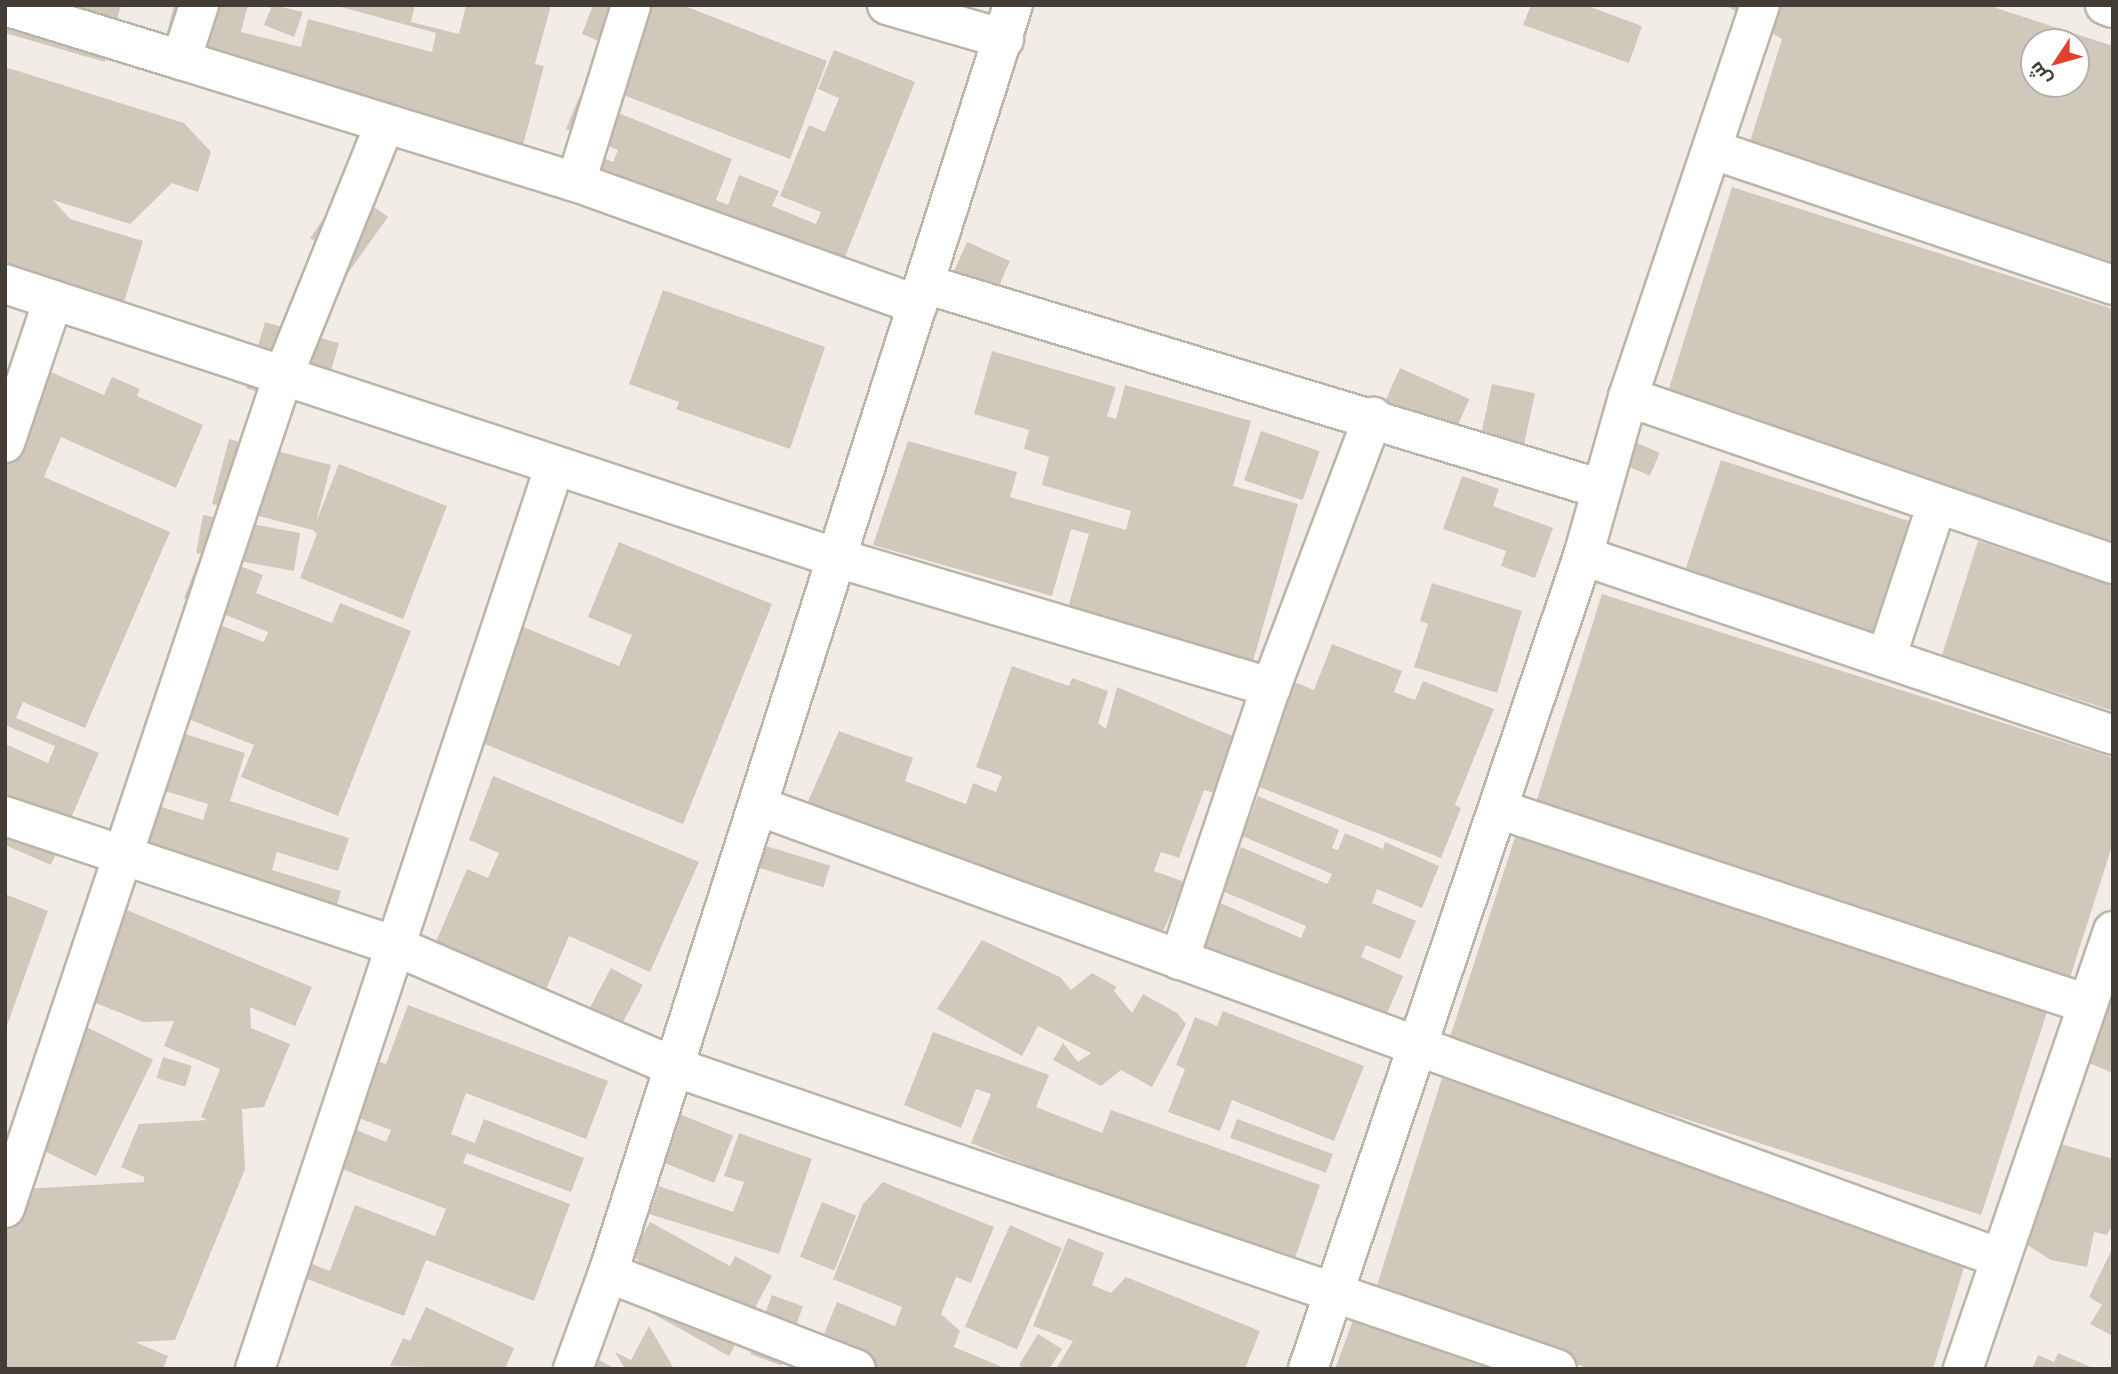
<!DOCTYPE html>
<meta charset="utf-8">
<style>
body{margin:0}
#map{position:relative;width:2118px;height:1374px;overflow:hidden;background:#f1ede6;font-family:Manrope,Cairo,sans-serif}
div>[style]{position:absolute}
.building>*{inset:0;background:#d1c8bc;transform-origin:0 0}
.roads{filter:drop-shadow(2px 0 #bbb4a9) drop-shadow(-2px 0 #bbb4a9) drop-shadow(0 2px #bbb4a9) drop-shadow(0 -2px #bbb4a9)}
.street>*{height:38px;margin:-19px;padding:0 19px;transform-origin:19px;border-radius:19px;background:#fff}
span{translate:-50% -50%;white-space:nowrap;text-align:center;line-height:1.15;-webkit-text-stroke:5px #fff;paint-order:stroke}
.frame{position:absolute;inset:0;border:7px solid #423d36;pointer-events:none}
.north{position:absolute;left:2020px;top:28px;width:70px;height:70px;box-sizing:border-box;background:#fff;border:2px solid #b3b1af;border-radius:50%;rotate:234deg;font-size:19px;font-weight:700;line-height:28px;text-align:center;color:#423d36}
.north::after{content:'';display:block;margin:auto;width:24px;height:32px;background:#e1402c;clip-path:polygon(50% 0,100% 100%,50% 72%,0 100%)}
</style>
<div id="map">
<div class="building">
<div style="clip-path:polygon(5px 5px,121px 5px,105px 62px,5px 33px)"></div>
<div style="clip-path:polygon(174px 5px,248px 5px,241px 32px,301px 47px,308px 19px,432px 52px,436px 33px,334px 5px,415px 5px,411px 22px,459px 34px,466px 5px,551px 5px,535px 64px,544px 66px,519px 160px,159px 64px)"></div>
<div style="clip-path:polygon(272px 5px,303px 12px,294px 37px,264px 25px)"></div>
<div style="clip-path:polygon(593px 5px,682px 5px,827px 61px,790px 159px,592px 83px,606px 44px,582px 34px)"></div>
<div style="clip-path:polygon(1531px 5px,1585px 5px,1642px 26px,1629px 63px,1523px 25px)"></div>
<div style="clip-path:polygon(evenodd,1725px 5px,1987px 5px,2113px 46px,2113px 262px,1749px 145px,1782px 39px,1725px 5px,2034px 42px,2076px 42px,2076px 84px,2034px 84px,2034px 42px)"></div>
<div style="clip-path:polygon(834px 50px,915px 82px,835px 282px,553px 178px,567px 143px,613px 162px,618px 150px,566px 129px,579px 97px,732px 159px,716px 200px,728px 205px,739px 175px,779px 191px,772px 206px,816px 224px,821px 212px,780px 196px,809px 125px,825px 132px,839px 98px,818px 89px)"></div>
<div style="clip-path:polygon(5px 67px,184px 123px,211px 152px,198px 192px,172px 183px,130px 224px,53px 200px,70px 219px,143px 241px,115px 331px,5px 295px)"></div>
<div style="clip-path:polygon(346px 187px,388px 217px,332px 295px,333px 255px,310px 238px)"></div>
<div style="clip-path:polygon(1732px 187px,2113px 309px,2113px 542px,1666px 398px)"></div>
<div style="left:967px;top:242px;width:47px;height:37px;rotate:24deg"></div>
<div style="clip-path:polygon(663px 290px,825px 347px,790px 449px,676px 409px,679px 402px,629px 384px)"></div>
<div style="left:265px;top:322px;width:77px;height:69px;rotate:16deg"></div>
<div style="clip-path:polygon(992px 351px,1116px 387px,1107px 416px,1116px 419px,1125px 385px,1251px 421px,1233px 486px,1298px 504px,1253px 661px,1068px 608px,1089px 534px,1071px 529px,1052px 596px,873px 545px,908px 441px,1017px 472px,1010px 497px,1126px 530px,1131px 511px,1042px 485px,1049px 457px,1024px 449px,1029px 430px,974px 414px)"></div>
<div style="clip-path:polygon(23px 360px,104px 395px,112px 377px,140px 389px,137px 396px,203px 425px,176px 488px,61px 437px,44px 477px,170px 532px,85px 728px,23px 702px,16px 718px,99px 753px,51px 865px,5px 845px,5px 744px,48px 763px,55px 746px,5px 725px,5px 401px)"></div>
<div style="left:1400px;top:368px;width:76px;height:43px;rotate:24deg"></div>
<div style="left:1492px;top:384px;width:44px;height:63px;rotate:12deg"></div>
<div style="left:1261px;top:431px;width:62px;height:52px;rotate:19deg"></div>
<div style="left:1611px;top:432px;width:53px;height:25px;rotate:23deg"></div>
<div style="clip-path:polygon(229px 439px,331px 465px,316px 522px,339px 464px,447px 506px,403px 619px,300px 578px,317px 534px,313px 530px,212px 504px)"></div>
<div style="left:1721px;top:460px;width:209px;height:118px;rotate:18deg"></div>
<div style="clip-path:polygon(1462px 476px,1499px 489px,1493px 506px,1553px 528px,1535px 578px,1501px 566px,1506px 551px,1443px 529px)"></div>
<div style="clip-path:polygon(203px 515px,300px 533px,294px 571px,218px 557px,263px 575px,256px 593px,332px 623px,340px 603px,411px 631px,338px 816px,241px 777px,254px 745px,153px 705px,189px 613px,264px 642px,268px 632px,184px 598px,201px 554px,196px 553px)"></div>
<div style="clip-path:polygon(1978px 541px,2113px 585px,2113px 711px,1942px 655px)"></div>
<div style="clip-path:polygon(619px 542px,772px 604px,683px 824px,477px 741px,503px 687px,492px 682px,516px 624px,619px 666px,632px 635px,588px 617px)"></div>
<div style="clip-path:polygon(1432px 583px,1522px 611px,1497px 693px,1414px 667px,1428px 624px,1420px 621px)"></div>
<div style="clip-path:polygon(1602px 594px,2113px 758px,2113px 843px,2068px 984px,1533px 812px)"></div>
<div style="clip-path:polygon(1332px 644px,1402px 671px,1394px 692px,1415px 700px,1423px 681px,1494px 709px,1455px 805px,1461px 808px,1441px 858px,1249px 783px,1289px 680px,1314px 690px)"></div>
<div style="clip-path:polygon(1012px 666px,1069px 686px,1072px 678px,1108px 691px,1098px 723px,1106px 729px,1117px 687px,1235px 737px,1214px 793px,1204px 790px,1179px 858px,1161px 852px,1154px 871px,1185px 882px,1160px 938px,805px 808px,839px 731px,913px 758px,905px 781px,966px 804px,973px 783px,996px 792px,1002px 776px,976px 767px)"></div>
<div style="clip-path:polygon(147px 722px,245px 753px,230px 801px,349px 838px,338px 871px,277px 852px,272px 870px,341px 891px,329px 932px,139px 873px,115px 820px,123px 795px,203px 820px,208px 804px,129px 780px)"></div>
<div style="clip-path:polygon(493px 776px,699px 862px,650px 972px,569px 936px,545px 992px,435px 944px,467px 869px,488px 878px,499px 853px,469px 840px)"></div>
<div style="clip-path:polygon(1258px 796px,1339px 830px,1332px 848px,1338px 850px,1345px 833px,1383px 849px,1385px 842px,1439px 866px,1422px 908px,1377px 889px,1372px 903px,1416px 921px,1400px 959px,1366px 945px,1361px 957px,1403px 976px,1381px 1028px,1196px 949px,1216px 901px,1301px 938px,1306px 926px,1222px 891px,1241px 847px,1327px 884px,1332px 874px,1242px 836px)"></div>
<div style="left:1518px;top:828px;width:560px;height:225px;rotate:18deg"></div>
<div style="left:766px;top:846px;width:67px;height:23px;rotate:17deg"></div>
<div style="clip-path:polygon(5px 894px,48px 911px,5px 1031px)"></div>
<div style="clip-path:polygon(98px 898px,312px 987px,295px 1026px,250px 1007px,251px 1028px,290px 1044px,264px 1107px,242px 1109px,245px 1169px,175px 1340px,135px 1342px,168px 1356px,163px 1369px,5px 1369px,5px 1190px,144px 1182px,144px 1177px,121px 1167px,139px 1124px,207px 1120px,201px 1117px,220px 1069px,164px 1046px,174px 1021px,143px 1022px,61px 989px)"></div>
<div style="clip-path:polygon(982px 940px,1060px 977px,1071px 990px,1092px 973px,1117px 987px,1114px 991px,1132px 1013px,1143px 994px,1177px 1013px,1186px 1024px,1152px 1087px,1121px 1070px,1101px 1086px,1053px 1060px,1063px 1043px,1078px 1062px,1091px 1053px,1038px 1026px,1022px 1056px,937px 1009px)"></div>
<div style="clip-path:polygon(2113px 967px,2113px 1073px,2067px 1054px)"></div>
<div style="left:611px;top:968px;width:36px;height:54px;rotate:28deg"></div>
<div style="clip-path:polygon(408px 1005px,608px 1081px,586px 1139px,466px 1093px,451px 1134px,475px 1143px,484px 1119px,584px 1158px,571px 1192px,467px 1153px,463px 1163px,570px 1204px,534px 1301px,426px 1260px,404px 1316px,302px 1277px,307px 1262px,330px 1271px,355px 1205px,435px 1236px,446px 1209px,339px 1168px,354px 1129px,386px 1142px,391px 1130px,356px 1117px,377px 1061px,386px 1064px)"></div>
<div style="clip-path:polygon(1223px 1011px,1364px 1066px,1334px 1141px,1232px 1100px,1220px 1131px,1168px 1112px,1185px 1069px,1176px 1065px,1195px 1017px,1217px 1026px)"></div>
<div style="left:64px;top:1016px;width:99px;height:130px;rotate:26deg"></div>
<div style="clip-path:polygon(933px 1032px,1049px 1075px,1036px 1107px,1102px 1133px,1111px 1110px,1320px 1185px,1291px 1270px,971px 1143px,991px 1094px,976px 1089px,961px 1128px,904px 1105px)"></div>
<div style="left:163px;top:1057px;width:30px;height:22px;rotate:17deg"></div>
<div style="clip-path:polygon(1442px 1078px,1965px 1264px,1933px 1369px,1591px 1369px,1373px 1298px)"></div>
<div style="left:672px;top:1111px;width:66px;height:51px;rotate:22deg"></div>
<div style="left:1237px;top:1119px;width:102px;height:20px;rotate:20deg"></div>
<div style="clip-path:polygon(739px 1133px,812px 1159px,779px 1254px,649px 1214px,659px 1186px,733px 1212px,744px 1182px,724px 1176px)"></div>
<div style="clip-path:polygon(2057px 1143px,2113px 1159px,2113px 1225px,2107px 1235px,2094px 1232px,2087px 1267px,2051px 1260px,2020px 1240px,2036px 1179px,2049px 1180px)"></div>
<div style="clip-path:polygon(883px 1182px,994px 1227px,971px 1283px,956px 1277px,941px 1314px,960px 1331px,954px 1347px,1007px 1369px,810px 1369px,837px 1302px,895px 1326px,902px 1307px,833px 1279px,863px 1204px)"></div>
<div style="left:822px;top:1202px;width:37px;height:59px;rotate:22deg"></div>
<div style="clip-path:polygon(650px 1222px,730px 1266px,735px 1256px,772px 1276px,729px 1356px,619px 1295px,639px 1260px,631px 1256px)"></div>
<div style="left:1010px;top:1225px;width:57px;height:111px;rotate:24deg"></div>
<div style="clip-path:polygon(1068px 1238px,1104px 1253px,1092px 1285px,1111px 1293px,1126px 1277px,1260px 1331px,1245px 1369px,1056px 1369px,1073px 1341px,1033px 1326px)"></div>
<div style="clip-path:polygon(2112px 1249px,2113px 1249px,2113px 1336px,2090px 1324px,2102px 1305px,2089px 1297px)"></div>
<div style="left:772px;top:1295px;width:33px;height:63px;rotate:20deg"></div>
<div style="clip-path:polygon(426px 1307px,514px 1348px,505px 1369px,390px 1366px,403px 1338px,410px 1341px)"></div>
<div style="clip-path:polygon(1355px 1315px,1505px 1369px,1335px 1369px)"></div>
<div style="clip-path:polygon(649px 1326px,674px 1369px,625px 1369px,615px 1352px,631px 1360px)"></div>
<div style="clip-path:polygon(1038px 1334px,1062px 1349px,1049px 1369px,1024px 1369px,1019px 1365px)"></div>
<div style="clip-path:polygon(2058px 1353px,2095px 1369px,2032px 1369px,2038px 1355px,2054px 1362px)"></div>
<div style="clip-path:polygon(599px 1360px,616px 1369px,594px 1369px)"></div>
</div>
<div class="roads">
<div class="street">
<div style="left:199px;top:5px;width:58px;rotate:108.1deg"></div>
<div style="left:181px;top:60px;width:413px;rotate:17.2deg"></div>
<div style="left:576px;top:182px;width:363px;rotate:19.8deg"></div>
<div style="left:887px;top:5px;width:122px;rotate:16.2deg"></div>
<div style="left:2105px;top:5px;width:9px;rotate:21deg"></div>
<div style="left:5px;top:6px;width:184px;rotate:17.1deg"></div>
<div style="left:1714px;top:150px;width:421px;rotate:18.7deg"></div>
<div style="left:576px;top:182px;width:185px;rotate:-72.7deg"></div>
<div style="left:5px;top:284px;width:876px;rotate:18.23deg"></div>
<div style="left:837px;top:558px;width:453px;rotate:16.6deg"></div>
<div style="left:925px;top:284px;width:706px;rotate:16.87deg"></div>
<div style="left:1628px;top:397px;width:513px;rotate:19deg"></div>
<div style="left:5px;top:443px;width:151px;rotate:-71.4deg"></div>
<div style="left:1583px;top:556px;width:559px;rotate:18.66deg"></div>
<div style="left:1886px;top:658px;width:162px;rotate:-71.7deg"></div>
<div style="left:758px;top:806px;width:1322px;rotate:20deg"></div>
<div style="left:1498px;top:809px;width:620px;rotate:18.32deg"></div>
<div style="left:5px;top:816px;width:411px;rotate:18.4deg"></div>
<div style="left:395px;top:946px;width:304px;rotate:23.4deg"></div>
<div style="left:674px;top:1067px;width:933px;rotate:18.88deg"></div>
<div style="left:1179px;top:960px;width:288px;rotate:-71.4deg"></div>
<div style="left:1271px;top:687px;width:289px;rotate:-69.3deg"></div>
<div style="left:5px;top:1208px;width:877px;rotate:-71.52deg"></div>
<div style="left:283px;top:376px;width:272px;rotate:-68deg"></div>
<div style="left:608px;top:1273px;width:266px;rotate:21.2deg"></div>
<div style="left:255px;top:1369px;width:952px;rotate:-71.64deg"></div>
<div style="left:573px;top:1369px;width:102px;rotate:-70deg"></div>
<div style="left:608px;top:1273px;width:1331px;rotate:-72.29deg"></div>
<div style="left:1308px;top:1369px;width:858px;rotate:-71.31deg"></div>
<div style="left:1583px;top:556px;width:165px;rotate:-74.2deg"></div>
<div style="left:1628px;top:397px;width:414px;rotate:-71.4deg"></div>
<div style="left:1963px;top:1369px;width:463px;rotate:-71.1deg"></div>
</div>
</div>
<div class="frame"></div>
<div class="north">ش</div>
</div>
